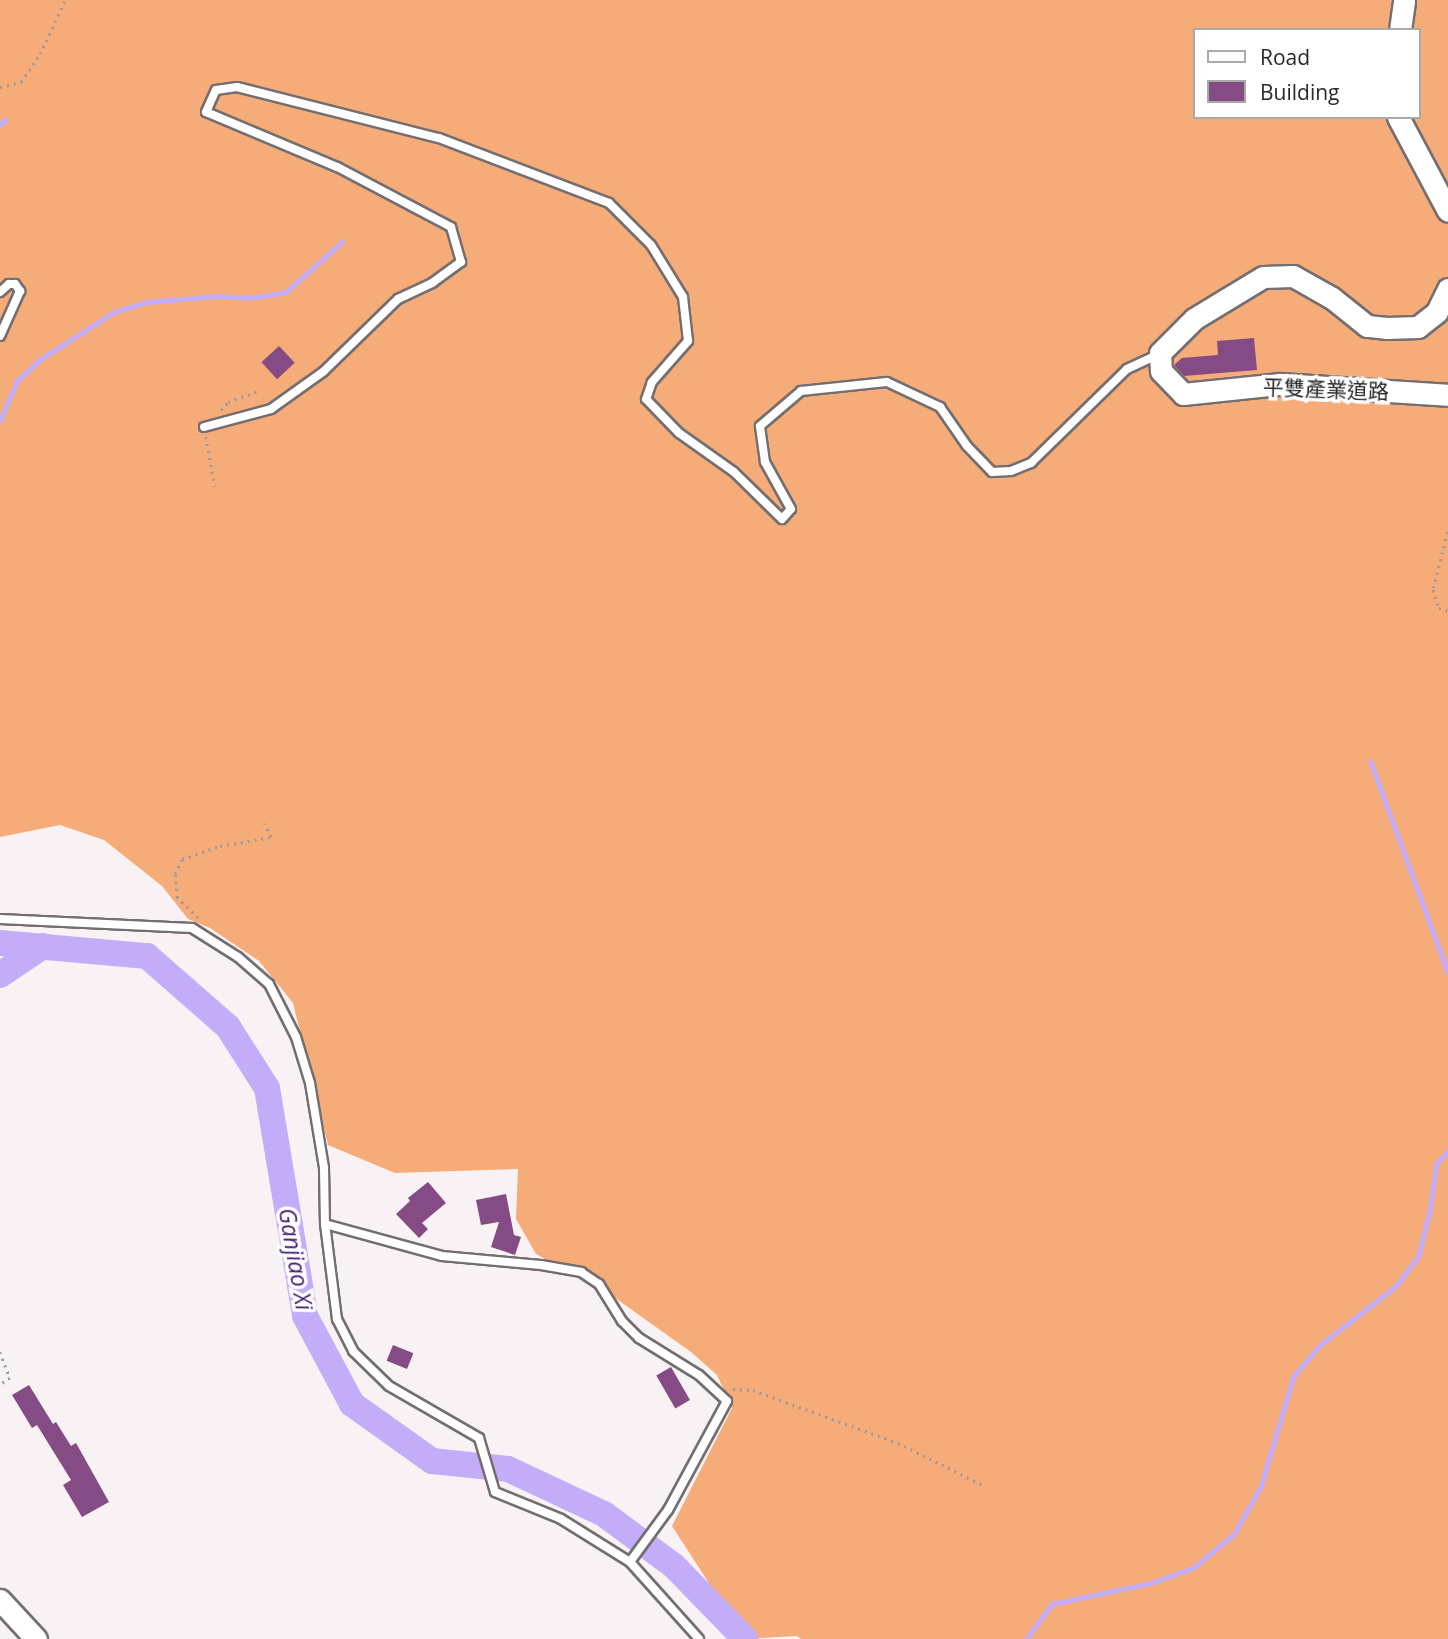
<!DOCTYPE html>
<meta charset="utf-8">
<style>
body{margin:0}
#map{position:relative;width:1448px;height:1639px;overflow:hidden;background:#f9f2f4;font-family:"Open Sans","Noto Sans TC",sans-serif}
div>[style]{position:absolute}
.forest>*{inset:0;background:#f6ac79}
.stream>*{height:4.5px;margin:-2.25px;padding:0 2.25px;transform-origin:2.25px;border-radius:2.25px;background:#c3acf8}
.river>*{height:26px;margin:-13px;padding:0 13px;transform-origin:13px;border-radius:13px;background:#c3acf8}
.building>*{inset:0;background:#844b84;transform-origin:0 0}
.path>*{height:2.5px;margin-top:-1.25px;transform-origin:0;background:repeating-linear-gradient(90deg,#9d9899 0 2px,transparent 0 7px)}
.roads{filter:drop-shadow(2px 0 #746e70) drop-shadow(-2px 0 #746e70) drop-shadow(0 2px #746e70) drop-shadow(0 -2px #746e70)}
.lane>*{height:8px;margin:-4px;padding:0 4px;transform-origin:4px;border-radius:4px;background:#fff}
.secondary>*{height:21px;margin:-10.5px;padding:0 10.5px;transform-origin:10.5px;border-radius:10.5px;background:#fff}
span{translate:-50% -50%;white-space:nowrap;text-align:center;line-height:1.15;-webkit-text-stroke:7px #fff;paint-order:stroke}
.street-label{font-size:21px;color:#2b2829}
.water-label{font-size:23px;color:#421d73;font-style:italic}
.legend{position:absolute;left:1193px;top:28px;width:228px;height:91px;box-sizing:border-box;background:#fff;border:2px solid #aaa9a9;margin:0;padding:9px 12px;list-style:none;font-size:21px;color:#2b2829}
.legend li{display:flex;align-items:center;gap:14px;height:35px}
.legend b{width:35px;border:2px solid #aaa9a9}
</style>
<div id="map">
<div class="forest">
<div style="clip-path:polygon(evenodd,0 0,1448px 0,1448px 1639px,801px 1639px,797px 1636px,745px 1639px,672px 1526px,732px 1408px,717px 1375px,691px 1352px,611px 1295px,536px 1254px,516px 1219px,518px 1169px,395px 1173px,328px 1145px,293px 1003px,259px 961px,210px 928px,188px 919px,162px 886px,104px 840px,60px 825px,0 837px,0 0,1194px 30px,1418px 30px,1418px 117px,1194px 117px,1194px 30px)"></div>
</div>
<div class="stream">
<div style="left:0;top:125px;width:7px;rotate:-45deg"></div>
<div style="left:0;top:421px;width:43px;rotate:-67deg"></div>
<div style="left:17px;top:381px;width:33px;rotate:-43deg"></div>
<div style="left:41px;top:359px;width:87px;rotate:-32.8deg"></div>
<div style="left:114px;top:312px;width:34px;rotate:-17deg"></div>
<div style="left:147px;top:302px;width:70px;rotate:-4.9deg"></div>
<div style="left:217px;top:296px;width:33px;rotate:3deg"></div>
<div style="left:250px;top:298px;width:36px;rotate:-9deg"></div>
<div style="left:286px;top:292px;width:75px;rotate:-41.8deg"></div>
<div style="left:1371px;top:762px;width:224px;rotate:69.9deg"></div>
<div style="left:1026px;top:1639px;width:44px;rotate:-53.4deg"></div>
<div style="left:1052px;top:1604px;width:101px;rotate:-12deg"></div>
<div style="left:1151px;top:1583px;width:45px;rotate:-19.7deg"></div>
<div style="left:1193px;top:1568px;width:53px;rotate:-39.7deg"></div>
<div style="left:1234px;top:1534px;width:55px;rotate:-60.6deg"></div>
<div style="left:1261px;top:1486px;width:114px;rotate:-73.6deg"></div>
<div style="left:1293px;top:1377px;width:42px;rotate:-49.8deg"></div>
<div style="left:1320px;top:1345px;width:96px;rotate:-37.8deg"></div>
<div style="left:1396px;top:1286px;width:36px;rotate:-53deg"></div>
<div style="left:1418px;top:1257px;width:49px;rotate:-76deg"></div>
<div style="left:1430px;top:1209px;width:45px;rotate:-82.4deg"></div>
<div style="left:1436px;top:1164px;width:18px;rotate:-47deg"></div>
</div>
<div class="river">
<div style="left:0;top:943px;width:148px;rotate:5.1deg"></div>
<div style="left:147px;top:956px;width:108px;rotate:41.2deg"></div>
<div style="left:228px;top:1027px;width:72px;rotate:57.4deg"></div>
<div style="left:267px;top:1088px;width:231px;rotate:80.5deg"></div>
<div style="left:305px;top:1316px;width:100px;rotate:61.9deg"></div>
<div style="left:352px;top:1404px;width:98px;rotate:35.5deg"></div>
<div style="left:432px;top:1461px;width:76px;rotate:6deg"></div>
<div style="left:508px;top:1469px;width:106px;rotate:25.1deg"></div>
<div style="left:604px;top:1514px;width:87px;rotate:36.6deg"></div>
<div style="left:674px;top:1566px;width:102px;rotate:45.8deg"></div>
<div style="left:0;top:975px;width:52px;rotate:-34deg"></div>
</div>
<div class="building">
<div style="clip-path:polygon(1254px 338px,1257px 370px,1184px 376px,1174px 365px,1182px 358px,1218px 355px,1217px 341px)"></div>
<div style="left:279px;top:346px;width:23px;height:24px;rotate:47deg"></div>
<div style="clip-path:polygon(428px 1182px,446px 1203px,422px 1223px,428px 1229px,419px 1238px,396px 1214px,410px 1201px,408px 1198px)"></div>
<div style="clip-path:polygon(506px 1194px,514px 1235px,521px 1237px,515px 1255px,491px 1247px,499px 1222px,481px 1225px,476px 1200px)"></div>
<div style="left:393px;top:1345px;width:22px;height:17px;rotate:22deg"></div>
<div style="left:671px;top:1367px;width:38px;height:17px;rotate:60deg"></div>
<div style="clip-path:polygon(29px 1385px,53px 1424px,56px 1422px,71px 1446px,76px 1443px,109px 1502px,82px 1517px,63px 1485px,71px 1480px,37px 1425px,32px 1428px,12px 1395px)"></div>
</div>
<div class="path">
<div style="left:0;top:87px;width:22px;rotate:-13deg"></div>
<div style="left:21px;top:82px;width:34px;rotate:-56deg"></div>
<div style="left:40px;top:54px;width:60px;rotate:-65.2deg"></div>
<div style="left:221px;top:410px;width:11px;rotate:-49deg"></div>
<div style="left:228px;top:402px;width:32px;rotate:-20deg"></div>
<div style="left:206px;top:437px;width:50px;rotate:79.6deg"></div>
<div style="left:1448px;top:532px;width:60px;rotate:104.5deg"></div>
<div style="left:1433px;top:590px;width:19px;rotate:72deg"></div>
<div style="left:1439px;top:608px;width:9px;rotate:18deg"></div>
<div style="left:198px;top:918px;width:29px;rotate:-136deg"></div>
<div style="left:177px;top:898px;width:24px;rotate:-95deg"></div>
<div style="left:175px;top:874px;width:17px;rotate:-65deg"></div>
<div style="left:182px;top:859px;width:40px;rotate:-18.9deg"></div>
<div style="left:220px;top:846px;width:52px;rotate:-10deg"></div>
<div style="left:271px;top:837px;width:15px;rotate:-118deg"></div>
<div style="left:0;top:1352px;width:28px;rotate:69deg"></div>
<div style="left:10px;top:1378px;width:12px;rotate:145deg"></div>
<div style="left:733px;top:1389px;width:20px;rotate:3deg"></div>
<div style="left:753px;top:1390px;width:154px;rotate:20.1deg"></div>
<div style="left:898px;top:1443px;width:95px;rotate:26.3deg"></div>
</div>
<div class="roads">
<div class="lane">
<div style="left:0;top:292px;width:12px;rotate:-42deg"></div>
<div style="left:9px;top:284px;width:6px"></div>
<div style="left:15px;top:284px;width:9px;rotate:54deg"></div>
<div style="left:20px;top:291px;width:49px;rotate:114deg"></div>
<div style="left:204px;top:427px;width:69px;rotate:-15deg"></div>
<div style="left:271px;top:409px;width:65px;rotate:-35.6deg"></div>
<div style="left:324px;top:371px;width:103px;rotate:-44.2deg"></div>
<div style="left:398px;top:299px;width:38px;rotate:-25deg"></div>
<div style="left:432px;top:283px;width:36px;rotate:-36deg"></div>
<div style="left:461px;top:262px;width:36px;rotate:-106deg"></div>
<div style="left:451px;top:227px;width:129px;rotate:-152.2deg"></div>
<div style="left:337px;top:167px;width:142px;rotate:-157.2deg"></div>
<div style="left:206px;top:112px;width:24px;rotate:-66deg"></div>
<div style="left:216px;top:90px;width:21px;rotate:-8deg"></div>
<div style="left:237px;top:87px;width:208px;rotate:14.2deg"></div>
<div style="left:439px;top:138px;width:182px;rotate:20.9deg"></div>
<div style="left:609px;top:203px;width:59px;rotate:45deg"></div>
<div style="left:651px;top:245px;width:61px;rotate:58.4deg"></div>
<div style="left:683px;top:297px;width:44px;rotate:83.5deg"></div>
<div style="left:688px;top:341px;width:55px;rotate:131.3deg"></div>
<div style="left:652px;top:382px;width:18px;rotate:109deg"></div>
<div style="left:646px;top:399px;width:47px;rotate:45.9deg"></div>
<div style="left:679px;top:433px;width:67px;rotate:35.3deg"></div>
<div style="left:734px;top:472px;width:67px;rotate:44.4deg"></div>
<div style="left:782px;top:519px;width:13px;rotate:-48deg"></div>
<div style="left:791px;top:509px;width:54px;rotate:-119deg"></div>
<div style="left:765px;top:462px;width:36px;rotate:-98deg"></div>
<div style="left:760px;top:426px;width:54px;rotate:-40.5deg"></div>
<div style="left:801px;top:391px;width:86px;rotate:-6deg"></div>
<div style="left:887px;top:382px;width:59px;rotate:25.3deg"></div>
<div style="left:940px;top:407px;width:47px;rotate:55.3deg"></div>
<div style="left:967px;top:446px;width:36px;rotate:46deg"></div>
<div style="left:992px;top:472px;width:19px;rotate:-3deg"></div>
<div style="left:1011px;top:471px;width:22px;rotate:-22deg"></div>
<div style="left:1031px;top:463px;width:134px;rotate:-44.4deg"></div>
<div style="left:1127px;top:369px;width:33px;rotate:-25deg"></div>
<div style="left:0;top:919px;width:192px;rotate:2.7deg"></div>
<div style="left:192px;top:928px;width:54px;rotate:32.2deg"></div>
<div style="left:238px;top:957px;width:41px;rotate:41.1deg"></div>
<div style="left:269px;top:984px;width:59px;rotate:63deg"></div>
<div style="left:296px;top:1037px;width:48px;rotate:73.1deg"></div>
<div style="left:310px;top:1083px;width:86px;rotate:80.6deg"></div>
<div style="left:324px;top:1168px;width:56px;rotate:89deg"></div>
<div style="left:325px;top:1224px;width:96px;rotate:82.8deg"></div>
<div style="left:337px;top:1319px;width:36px;rotate:63deg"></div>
<div style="left:353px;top:1351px;width:50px;rotate:44.2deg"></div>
<div style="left:389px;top:1386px;width:104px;rotate:30deg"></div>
<div style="left:479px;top:1438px;width:56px;rotate:73.5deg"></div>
<div style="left:495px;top:1492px;width:71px;rotate:22.2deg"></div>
<div style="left:561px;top:1519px;width:81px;rotate:31.9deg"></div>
<div style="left:630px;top:1562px;width:103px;rotate:48.1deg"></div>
<div style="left:325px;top:1224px;width:121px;rotate:15.3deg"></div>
<div style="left:442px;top:1256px;width:99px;rotate:5.2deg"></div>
<div style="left:541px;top:1265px;width:41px;rotate:9.9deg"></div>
<div style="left:581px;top:1272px;width:22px;rotate:34deg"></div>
<div style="left:599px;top:1284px;width:44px;rotate:58.1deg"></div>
<div style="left:622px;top:1321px;width:24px;rotate:45deg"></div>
<div style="left:639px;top:1338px;width:70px;rotate:31.7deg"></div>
<div style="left:699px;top:1375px;width:38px;rotate:43deg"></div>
<div style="left:727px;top:1401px;width:124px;rotate:118.4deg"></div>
<div style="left:668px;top:1510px;width:64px;rotate:126.2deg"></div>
</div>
<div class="secondary">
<div style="left:1400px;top:30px;width:30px;rotate:-82deg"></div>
<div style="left:1398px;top:117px;width:106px;rotate:62deg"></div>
<div style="left:1448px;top:289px;width:25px;rotate:116deg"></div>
<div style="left:1437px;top:312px;width:24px;rotate:142deg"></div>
<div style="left:1418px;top:327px;width:31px;rotate:178deg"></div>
<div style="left:1387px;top:328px;width:20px;rotate:-174deg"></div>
<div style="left:1367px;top:326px;width:45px;rotate:-141.3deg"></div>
<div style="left:1332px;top:298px;width:45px;rotate:-150.6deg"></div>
<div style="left:1293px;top:276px;width:30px;rotate:178deg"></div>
<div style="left:1263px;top:277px;width:81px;rotate:148.7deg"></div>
<div style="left:1194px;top:319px;width:48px;rotate:135deg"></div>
<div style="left:1160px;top:353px;width:18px;rotate:87deg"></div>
<div style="left:1161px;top:371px;width:32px;rotate:46deg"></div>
<div style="left:1183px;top:394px;width:98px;rotate:-5.9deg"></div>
<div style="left:1280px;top:384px;width:168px;rotate:3.7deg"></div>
<div style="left:0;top:1600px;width:53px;rotate:47.3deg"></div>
</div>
</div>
<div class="street-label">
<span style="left:1326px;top:389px;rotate:2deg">平雙產業道路</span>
</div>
<div class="water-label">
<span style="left:296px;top:1259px;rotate:80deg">Ganjiao Xi</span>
</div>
<ul class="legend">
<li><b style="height:9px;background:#fff"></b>Road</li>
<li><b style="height:19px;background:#844b84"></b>Building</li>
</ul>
</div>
